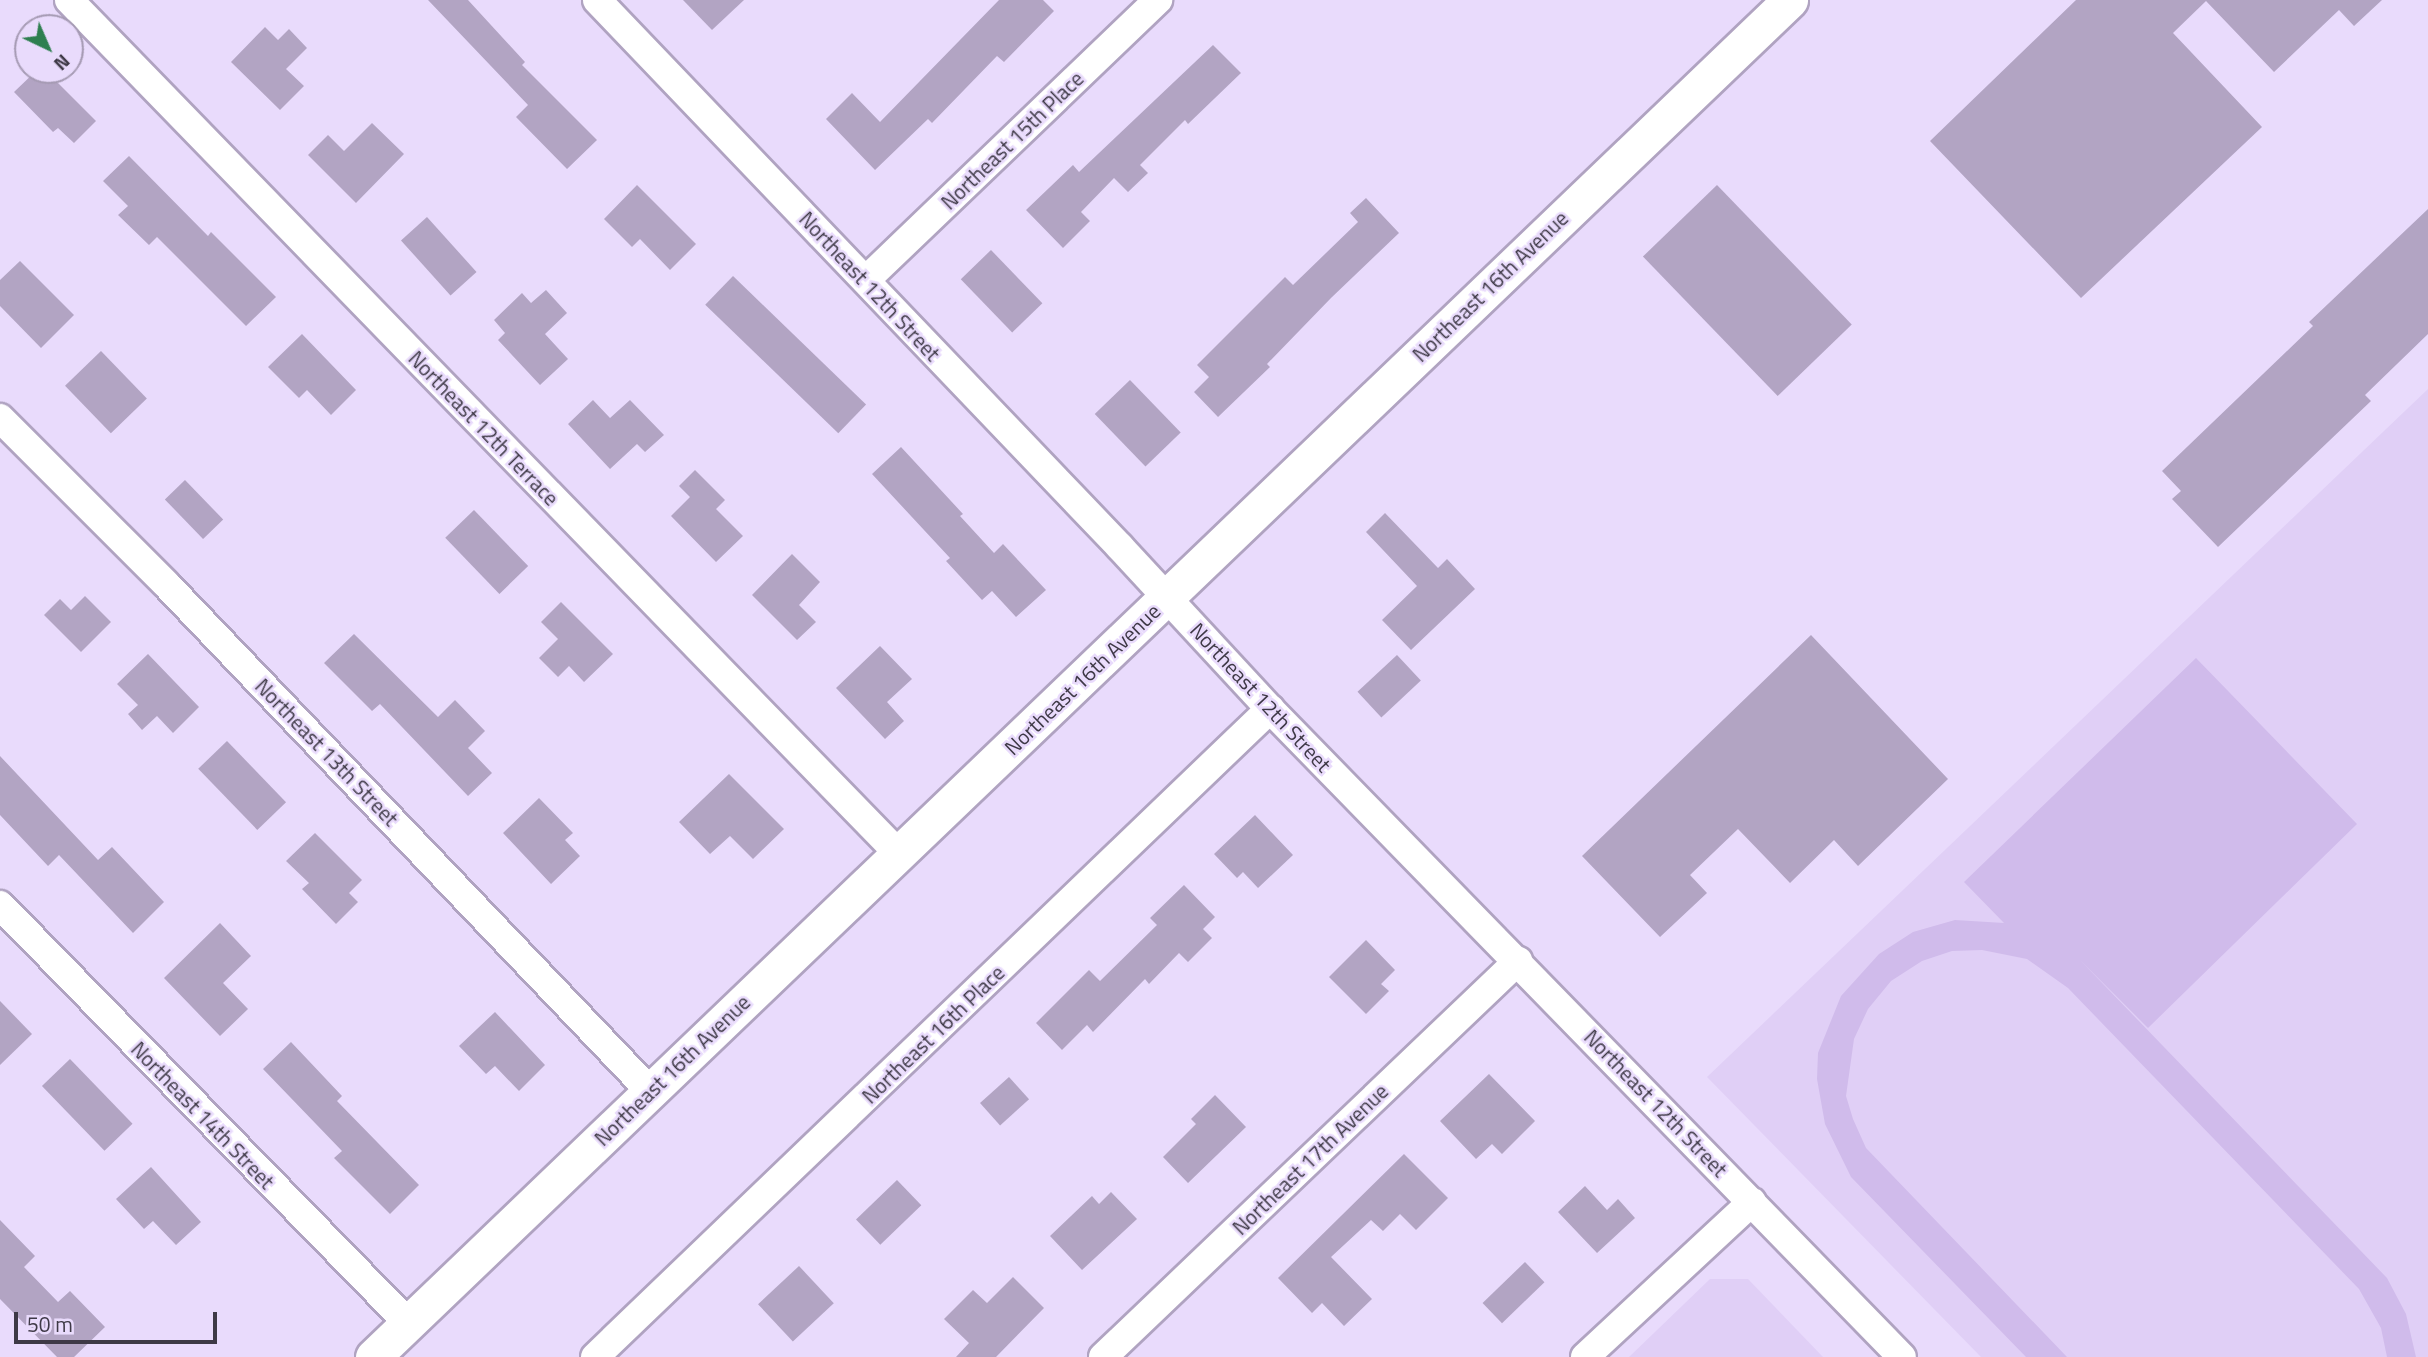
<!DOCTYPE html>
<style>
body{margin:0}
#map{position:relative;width:2428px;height:1357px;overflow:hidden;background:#e9dbfc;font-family:"Titillium Web",sans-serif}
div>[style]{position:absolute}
.built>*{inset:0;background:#e0cff6}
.green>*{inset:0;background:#d0bbeb}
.building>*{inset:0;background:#b2a4c3;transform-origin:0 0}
.roads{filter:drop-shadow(2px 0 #b0a3c1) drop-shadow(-2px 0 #b0a3c1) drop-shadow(0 2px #b0a3c1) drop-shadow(0 -2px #b0a3c1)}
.minor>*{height:28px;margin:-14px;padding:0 14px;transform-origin:14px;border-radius:14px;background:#fff}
.tertiary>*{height:35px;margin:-17.5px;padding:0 17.5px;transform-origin:17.5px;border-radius:17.5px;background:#fff}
span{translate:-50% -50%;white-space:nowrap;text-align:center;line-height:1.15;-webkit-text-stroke:5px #e9dbfc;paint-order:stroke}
.street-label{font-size:21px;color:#3e3946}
.north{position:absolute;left:14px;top:14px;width:70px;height:70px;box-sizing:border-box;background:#e9dbfc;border:2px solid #a59ab3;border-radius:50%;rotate:136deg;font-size:19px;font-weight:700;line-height:28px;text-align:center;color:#3e3946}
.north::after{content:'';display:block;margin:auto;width:24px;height:32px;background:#2e7f50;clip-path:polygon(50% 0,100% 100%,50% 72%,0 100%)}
.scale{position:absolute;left:14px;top:1312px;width:203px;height:32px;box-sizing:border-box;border:4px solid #3e3946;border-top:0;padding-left:9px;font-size:21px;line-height:24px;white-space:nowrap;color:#3e3946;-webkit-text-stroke:5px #e9dbfc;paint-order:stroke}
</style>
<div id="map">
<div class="built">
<div style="clip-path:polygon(2428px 389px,2428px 1357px,1981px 1357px,1707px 1077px)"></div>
<div style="clip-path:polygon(1710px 1279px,1748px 1279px,1823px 1357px,1629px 1357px)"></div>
</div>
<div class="green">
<div style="clip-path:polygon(2196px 658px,2357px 824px,2148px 1028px,2080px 960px,2387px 1278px,2406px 1314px,2416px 1357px,2387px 1357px,2381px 1328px,2359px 1289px,2068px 988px,2027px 959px,1982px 950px,1952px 951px,1922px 961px,1891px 981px,1868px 1009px,1854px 1039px,1846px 1096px,1853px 1119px,1866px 1148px,2067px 1357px,2026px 1357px,1851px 1177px,1825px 1124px,1817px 1079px,1818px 1053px,1841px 996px,1879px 954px,1913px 932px,1955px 920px,2004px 923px,1964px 882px)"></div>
</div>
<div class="building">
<div style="clip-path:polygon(428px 0,468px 0,525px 62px,522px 65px,597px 140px,567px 169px,516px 117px,528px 105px)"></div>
<div style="clip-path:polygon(683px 0,744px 0,712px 30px)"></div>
<div style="clip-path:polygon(999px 0,1043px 0,1054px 11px,1004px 62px,997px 56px,932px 123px,928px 119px,875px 170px,826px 119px,852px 93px,880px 122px)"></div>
<div style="clip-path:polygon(2076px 0,2382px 0,2354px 26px,2339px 10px,2274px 72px,2206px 1px,2173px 33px,2262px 127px,2081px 298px,1930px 141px)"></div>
<div style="clip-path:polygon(265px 27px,278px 40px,289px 29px,307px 48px,286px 69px,304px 86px,280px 110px,231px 62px)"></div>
<div style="clip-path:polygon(1213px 45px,1241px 73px,1188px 124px,1185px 120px,1140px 165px,1148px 173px,1128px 192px,1114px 178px,1081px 212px,1090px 221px,1063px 248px,1026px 210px,1073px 165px,1079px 172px)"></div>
<div style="clip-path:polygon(37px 70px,45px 70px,96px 121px,74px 143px,58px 128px,53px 132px,14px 92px)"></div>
<div style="clip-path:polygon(372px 123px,404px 154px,356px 203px,308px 155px,328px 135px,344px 151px)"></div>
<div style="clip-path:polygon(129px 156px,208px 236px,211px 232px,276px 297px,246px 326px,157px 237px,149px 245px,118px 215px,128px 206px,103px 181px)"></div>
<div style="clip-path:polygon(637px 185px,696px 244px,670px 270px,640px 239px,632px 247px,604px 219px)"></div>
<div style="left:1717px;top:185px;width:194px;height:103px;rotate:46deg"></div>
<div style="clip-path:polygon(1366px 198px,1399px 233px,1331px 298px,1267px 364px,1270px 367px,1218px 417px,1194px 392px,1209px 377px,1197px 365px,1285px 277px,1293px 285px,1358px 222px,1350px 213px)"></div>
<div style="clip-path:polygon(2428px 209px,2428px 334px,2365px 395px,2371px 401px,2218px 547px,2172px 499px,2181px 491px,2162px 471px,2313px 326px,2309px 322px)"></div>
<div style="left:427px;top:217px;width:74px;height:35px;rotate:48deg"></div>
<div style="left:991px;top:250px;width:74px;height:42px;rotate:46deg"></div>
<div style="clip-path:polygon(20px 261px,74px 315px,41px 348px,0 306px,0 280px)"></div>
<div style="left:733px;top:276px;width:185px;height:40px;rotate:44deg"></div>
<div style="clip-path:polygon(546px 290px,567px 313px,545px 334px,568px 359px,540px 385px,498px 340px,505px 333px,494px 320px,522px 293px,531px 303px)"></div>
<div style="clip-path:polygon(302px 334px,356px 390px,331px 415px,307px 390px,299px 398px,268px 367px)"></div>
<div style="left:101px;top:351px;width:66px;height:50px;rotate:46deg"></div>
<div style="left:1130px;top:380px;width:73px;height:49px;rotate:46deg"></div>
<div style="clip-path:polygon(593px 400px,610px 418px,630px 400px,664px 435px,645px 452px,637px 444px,610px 469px,568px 424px)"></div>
<div style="clip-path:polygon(901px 447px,963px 514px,960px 516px,994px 553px,1003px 544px,1046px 590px,1016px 617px,992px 591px,982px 600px,946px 561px,950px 558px,872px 474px)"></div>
<div style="clip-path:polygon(695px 470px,725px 500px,716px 509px,743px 536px,716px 562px,671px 516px,690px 497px,679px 486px)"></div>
<div style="left:185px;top:480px;width:55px;height:28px;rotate:46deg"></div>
<div style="left:474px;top:510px;width:78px;height:40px;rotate:46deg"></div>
<div style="clip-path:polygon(1385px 513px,1438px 568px,1447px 559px,1475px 589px,1411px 650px,1382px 620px,1417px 586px,1366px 532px)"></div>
<div style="clip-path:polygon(792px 554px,820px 582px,799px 605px,816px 622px,797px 640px,752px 595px)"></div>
<div style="clip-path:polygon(85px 596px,111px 622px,81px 652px,44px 615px,60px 599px,71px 610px)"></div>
<div style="clip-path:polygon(561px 602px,613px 654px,584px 682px,569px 666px,558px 677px,539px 658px,558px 639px,541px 622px)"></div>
<div style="clip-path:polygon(354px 634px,438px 717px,455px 700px,485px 731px,468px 748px,492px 773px,468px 796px,380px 704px,372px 711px,324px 663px)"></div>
<div style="clip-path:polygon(1811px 635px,1948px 779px,1858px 866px,1834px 840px,1790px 883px,1738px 829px,1690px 875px,1707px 893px,1660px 937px,1582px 856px)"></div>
<div style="clip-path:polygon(880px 646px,912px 679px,887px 702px,904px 721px,885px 739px,836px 688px)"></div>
<div style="clip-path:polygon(148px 654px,199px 707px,173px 733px,157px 716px,142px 730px,128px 714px,138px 705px,117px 684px)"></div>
<div style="left:1397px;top:655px;width:35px;height:54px;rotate:47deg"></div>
<div style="left:227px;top:741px;width:85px;height:40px;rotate:46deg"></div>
<div style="clip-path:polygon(0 756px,98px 860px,112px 847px,164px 902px,133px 933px,59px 855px,48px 866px,0 815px)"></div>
<div style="clip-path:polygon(729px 774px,784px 829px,753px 859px,730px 836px,710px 854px,679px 822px)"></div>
<div style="clip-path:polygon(539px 798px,573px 833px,565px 840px,580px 856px,551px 884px,503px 833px)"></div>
<div style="clip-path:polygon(1255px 815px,1293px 855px,1258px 888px,1243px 872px,1237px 878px,1214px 854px)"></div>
<div style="clip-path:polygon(315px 833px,362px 880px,349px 893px,358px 902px,336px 924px,302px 889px,309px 883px,286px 861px)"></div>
<div style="clip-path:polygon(1184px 885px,1215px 917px,1203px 929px,1212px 938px,1188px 962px,1179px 953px,1149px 984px,1145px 979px,1093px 1032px,1087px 1025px,1062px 1050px,1036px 1023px,1089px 970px,1100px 981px,1157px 925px,1150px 918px)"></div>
<div style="clip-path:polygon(220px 923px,251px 956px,223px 983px,248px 1009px,220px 1036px,164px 978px)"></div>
<div style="clip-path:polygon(1366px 940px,1395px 970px,1381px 984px,1389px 991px,1366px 1014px,1329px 977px)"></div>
<div style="clip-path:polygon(0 1001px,32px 1034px,0 1065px)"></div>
<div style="clip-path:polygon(495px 1012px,545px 1065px,519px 1091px,495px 1066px,486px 1074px,459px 1046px)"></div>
<div style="clip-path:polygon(291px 1042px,342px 1096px,337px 1101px,419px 1185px,390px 1214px,334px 1158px,342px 1151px,263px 1069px)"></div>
<div style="left:70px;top:1059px;width:90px;height:39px;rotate:46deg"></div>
<div style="clip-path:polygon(1489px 1074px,1535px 1121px,1502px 1154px,1492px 1144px,1476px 1159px,1440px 1121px)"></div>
<div style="left:1009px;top:1077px;width:30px;height:39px;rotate:48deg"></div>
<div style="clip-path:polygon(1215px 1095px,1246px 1127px,1188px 1183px,1163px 1157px,1196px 1124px,1191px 1119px)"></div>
<div style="clip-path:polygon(1404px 1154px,1448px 1198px,1416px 1230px,1400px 1214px,1383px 1231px,1371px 1220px,1331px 1257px,1372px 1299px,1344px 1326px,1322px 1303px,1312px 1313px,1278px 1278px)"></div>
<div style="clip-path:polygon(151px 1167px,201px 1222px,176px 1245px,153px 1221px,144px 1229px,116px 1199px)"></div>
<div style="left:897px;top:1180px;width:35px;height:57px;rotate:46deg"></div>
<div style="clip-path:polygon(1585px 1186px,1607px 1210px,1618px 1199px,1635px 1218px,1597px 1253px,1558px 1212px)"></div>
<div style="clip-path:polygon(1111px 1192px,1137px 1219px,1082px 1270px,1050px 1236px,1092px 1196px,1099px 1204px)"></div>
<div style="clip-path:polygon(0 1220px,35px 1256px,24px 1267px,58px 1302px,70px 1291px,105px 1327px,74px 1357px,57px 1357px,0 1299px)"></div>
<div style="left:1525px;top:1262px;width:28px;height:59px;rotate:46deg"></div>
<div style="left:799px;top:1266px;width:51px;height:56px;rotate:47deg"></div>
<div style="clip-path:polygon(1013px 1277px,1044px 1308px,996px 1357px,956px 1357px,969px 1343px,944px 1319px,973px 1290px,987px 1303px)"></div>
</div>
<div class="roads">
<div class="minor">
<div style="left:69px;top:0;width:1192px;rotate:45.82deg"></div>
<div style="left:597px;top:0;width:757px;rotate:46.28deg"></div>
<div style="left:1120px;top:547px;width:221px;rotate:47.2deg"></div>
<div style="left:1270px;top:709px;width:905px;rotate:45.72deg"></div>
<div style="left:866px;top:280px;width:405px;rotate:-43.8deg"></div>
<div style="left:0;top:418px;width:233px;rotate:45deg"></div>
<div style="left:165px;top:583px;width:702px;rotate:46.33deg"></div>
<div style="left:0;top:905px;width:584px;rotate:45.69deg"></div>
<div style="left:595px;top:1357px;width:936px;rotate:-43.83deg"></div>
<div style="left:1103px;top:1357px;width:574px;rotate:-43.66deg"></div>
<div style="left:1585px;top:1357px;width:228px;rotate:-42.9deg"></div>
</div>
<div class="tertiary">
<div style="left:373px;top:1357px;width:1962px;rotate:-43.76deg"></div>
</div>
</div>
<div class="street-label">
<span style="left:1012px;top:140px;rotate:-44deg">Northeast 15th Place</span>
<span style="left:870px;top:286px;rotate:47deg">Northeast 12th Street</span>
<span style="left:1490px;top:286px;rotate:-44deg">Northeast 16th Avenue</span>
<span style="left:484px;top:428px;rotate:46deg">Northeast 12th Terrace</span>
<span style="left:1082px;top:679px;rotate:-44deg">Northeast 16th Avenue</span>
<span style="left:1261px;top:697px;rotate:47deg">Northeast 12th Street</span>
<span style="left:327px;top:752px;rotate:46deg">Northeast 13th Street</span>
<span style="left:933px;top:1034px;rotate:-44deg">Northeast 16th Place</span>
<span style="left:672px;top:1070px;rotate:-44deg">Northeast 16th Avenue</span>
<span style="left:1656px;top:1103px;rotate:46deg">Northeast 12th Street</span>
<span style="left:203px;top:1115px;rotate:46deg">Northeast 14th Street</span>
<span style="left:1310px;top:1159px;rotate:-44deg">Northeast 17th Avenue</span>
</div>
<div class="north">N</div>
<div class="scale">50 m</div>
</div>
